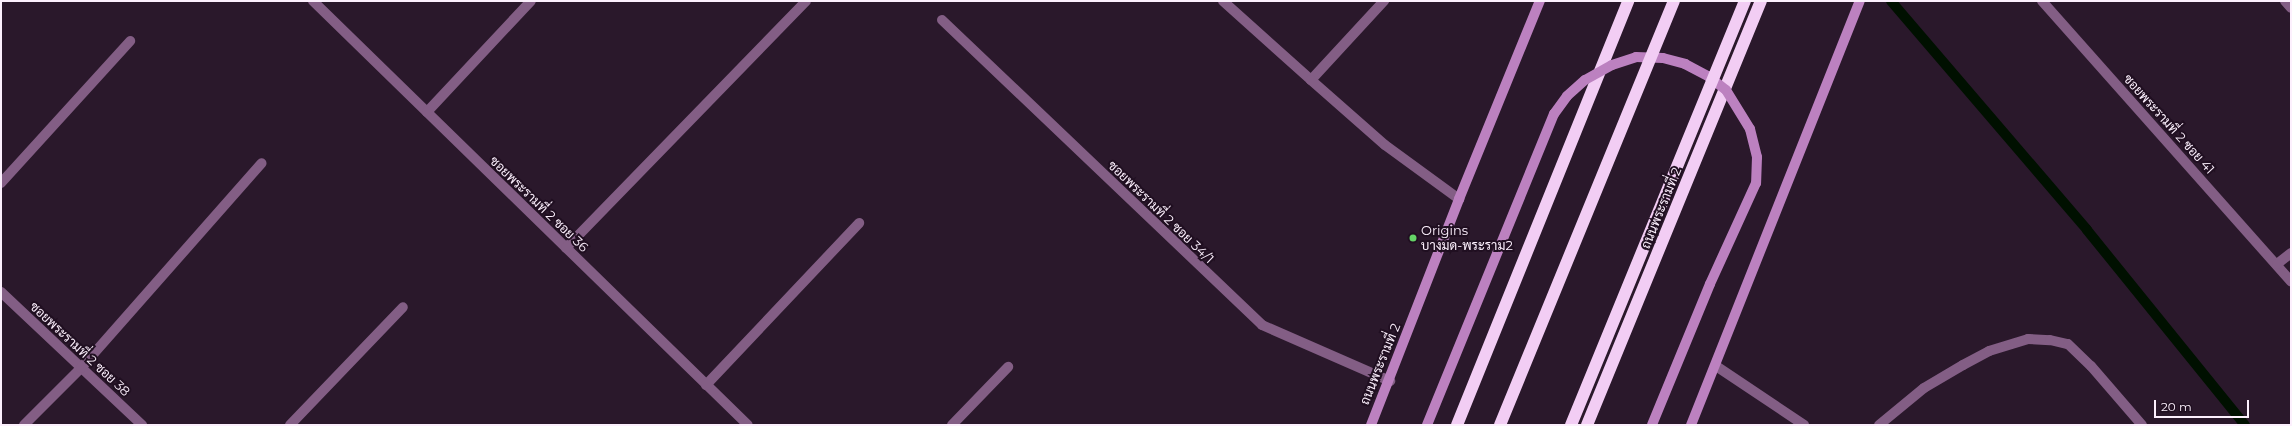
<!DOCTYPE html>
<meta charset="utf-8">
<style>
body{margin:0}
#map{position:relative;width:2292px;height:426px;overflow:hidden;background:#2a182b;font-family:Montserrat,Sarabun,sans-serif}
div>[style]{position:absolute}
.stream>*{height:10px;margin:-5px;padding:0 5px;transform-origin:5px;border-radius:5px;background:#001000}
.lane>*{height:10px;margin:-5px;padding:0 5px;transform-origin:5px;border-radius:5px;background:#835e85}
.street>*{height:10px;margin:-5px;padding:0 5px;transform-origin:5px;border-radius:5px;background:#835e85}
.secondary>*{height:10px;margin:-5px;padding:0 5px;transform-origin:5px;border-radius:5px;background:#bc81c0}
.highway>*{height:12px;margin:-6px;padding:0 6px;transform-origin:6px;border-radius:6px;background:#f2cdf4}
.secondary-bridge>*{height:10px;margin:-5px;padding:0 5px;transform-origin:5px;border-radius:5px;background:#bc81c0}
.highway-bridge>*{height:12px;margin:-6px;padding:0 6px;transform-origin:6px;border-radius:6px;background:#f2cdf4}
.dots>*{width:11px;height:11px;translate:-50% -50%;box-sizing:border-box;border:2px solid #200f21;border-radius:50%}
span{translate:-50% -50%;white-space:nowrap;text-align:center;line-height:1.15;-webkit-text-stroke:4px #200f21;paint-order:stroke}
.street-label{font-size:13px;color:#fcf0fd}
.poi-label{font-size:13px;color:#fcf0fd}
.left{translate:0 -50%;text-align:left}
.frame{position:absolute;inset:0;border:2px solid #fcf0fd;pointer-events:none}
.scale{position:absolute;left:2154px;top:400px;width:95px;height:18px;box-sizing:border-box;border:2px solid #fcf0fd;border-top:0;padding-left:5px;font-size:12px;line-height:14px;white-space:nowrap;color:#fcf0fd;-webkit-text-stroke:3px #200f21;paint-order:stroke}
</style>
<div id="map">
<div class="stream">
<div style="left:1891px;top:1px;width:301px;rotate:49.4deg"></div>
<div style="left:2087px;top:230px;width:251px;rotate:51deg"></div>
</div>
<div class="lane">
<div style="left:1223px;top:1px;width:118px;rotate:41.9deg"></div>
<div style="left:1311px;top:80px;width:108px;rotate:-47.3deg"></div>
<div style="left:1311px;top:80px;width:98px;rotate:41.3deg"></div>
<div style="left:1385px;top:145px;width:92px;rotate:36.1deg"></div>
<div style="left:1716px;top:366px;width:106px;rotate:33.8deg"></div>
<div style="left:1879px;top:425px;width:58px;rotate:-39.4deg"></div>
<div style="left:1924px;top:388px;width:45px;rotate:-30.5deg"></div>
<div style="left:1963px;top:365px;width:30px;rotate:-28deg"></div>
<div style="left:1989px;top:351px;width:41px;rotate:-17.1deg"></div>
<div style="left:2028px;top:339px;width:22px;rotate:3deg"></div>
<div style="left:2050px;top:340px;width:18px;rotate:13deg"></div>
<div style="left:2068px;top:344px;width:32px;rotate:44deg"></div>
<div style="left:2091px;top:366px;width:78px;rotate:49.2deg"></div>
</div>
<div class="street">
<div style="left:313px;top:1px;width:607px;rotate:44.27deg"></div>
<div style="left:2042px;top:1px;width:375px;rotate:48.4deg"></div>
<div style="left:2285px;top:1px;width:9px;rotate:49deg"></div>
<div style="left:942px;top:20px;width:442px;rotate:43.6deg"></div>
<div style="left:1262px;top:325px;width:140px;rotate:23.6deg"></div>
<div style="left:427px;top:112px;width:152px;rotate:-46.9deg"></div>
<div style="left:1px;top:183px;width:192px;rotate:-47.7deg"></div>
<div style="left:566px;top:248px;width:344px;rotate:-45.8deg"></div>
<div style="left:2277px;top:264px;width:18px;rotate:-38deg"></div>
<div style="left:1px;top:292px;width:194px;rotate:43.3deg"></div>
<div style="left:706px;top:385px;width:223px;rotate:-46.6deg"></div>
<div style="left:24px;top:425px;width:81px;rotate:-45deg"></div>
<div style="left:81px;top:368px;width:273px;rotate:-48.6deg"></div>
<div style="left:290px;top:425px;width:163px;rotate:-46.2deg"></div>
<div style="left:952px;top:425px;width:81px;rotate:-46deg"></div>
</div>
<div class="secondary">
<div style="left:1371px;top:425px;width:243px;rotate:-68.7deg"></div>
<div style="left:1459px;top:199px;width:214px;rotate:-67.8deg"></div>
<div style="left:1691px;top:425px;width:456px;rotate:-68.3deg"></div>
</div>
<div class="highway">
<div style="left:1457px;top:425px;width:457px;rotate:-68deg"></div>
<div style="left:1587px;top:425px;width:458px;rotate:-67.7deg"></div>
</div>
<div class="secondary-bridge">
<div style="left:1427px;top:425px;width:336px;rotate:-67.8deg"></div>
<div style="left:1554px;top:114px;width:22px;rotate:-54deg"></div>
<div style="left:1567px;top:96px;width:24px;rotate:-42deg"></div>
<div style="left:1585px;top:80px;width:31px;rotate:-29deg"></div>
<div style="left:1612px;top:65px;width:25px;rotate:-18deg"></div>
<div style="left:1636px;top:57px;width:27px;rotate:2deg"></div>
<div style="left:1663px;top:58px;width:23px;rotate:15deg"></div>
<div style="left:1685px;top:64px;width:26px;rotate:28deg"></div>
<div style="left:1708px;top:76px;width:23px;rotate:38deg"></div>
<div style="left:1726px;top:90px;width:46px;rotate:58.4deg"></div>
<div style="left:1750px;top:129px;width:29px;rotate:76deg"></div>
<div style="left:1757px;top:157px;width:26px;rotate:92deg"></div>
<div style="left:1756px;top:183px;width:111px;rotate:114.5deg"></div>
<div style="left:1710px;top:284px;width:152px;rotate:112.4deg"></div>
</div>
<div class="highway-bridge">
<div style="left:1500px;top:425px;width:458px;rotate:-67.7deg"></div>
<div style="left:1571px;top:425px;width:458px;rotate:-67.7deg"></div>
</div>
<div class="dots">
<div style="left:1413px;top:238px;background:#65d467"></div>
</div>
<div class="street-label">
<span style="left:2169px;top:124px;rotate:48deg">ซอยพระรามที่ 2 ซอย 41</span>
<span style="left:539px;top:204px;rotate:44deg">ซอยพระรามที่ 2 ซอย 36</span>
<span style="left:1661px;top:208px;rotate:-68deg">ถนนพระรามที่ 2</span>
<span style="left:1161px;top:212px;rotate:44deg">ซอยพระรามที่ 2 ซอย 34/1</span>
<span style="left:80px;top:349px;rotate:43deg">ซอยพระรามที่ 2 ซอย 38</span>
<span style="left:1380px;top:364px;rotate:-68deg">ถนนพระรามที่ 2</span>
</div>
<div class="poi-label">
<span class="left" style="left:1421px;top:238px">Origins<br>บางมด-พระราม2</span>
</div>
<div class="frame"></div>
<div class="scale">20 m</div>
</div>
